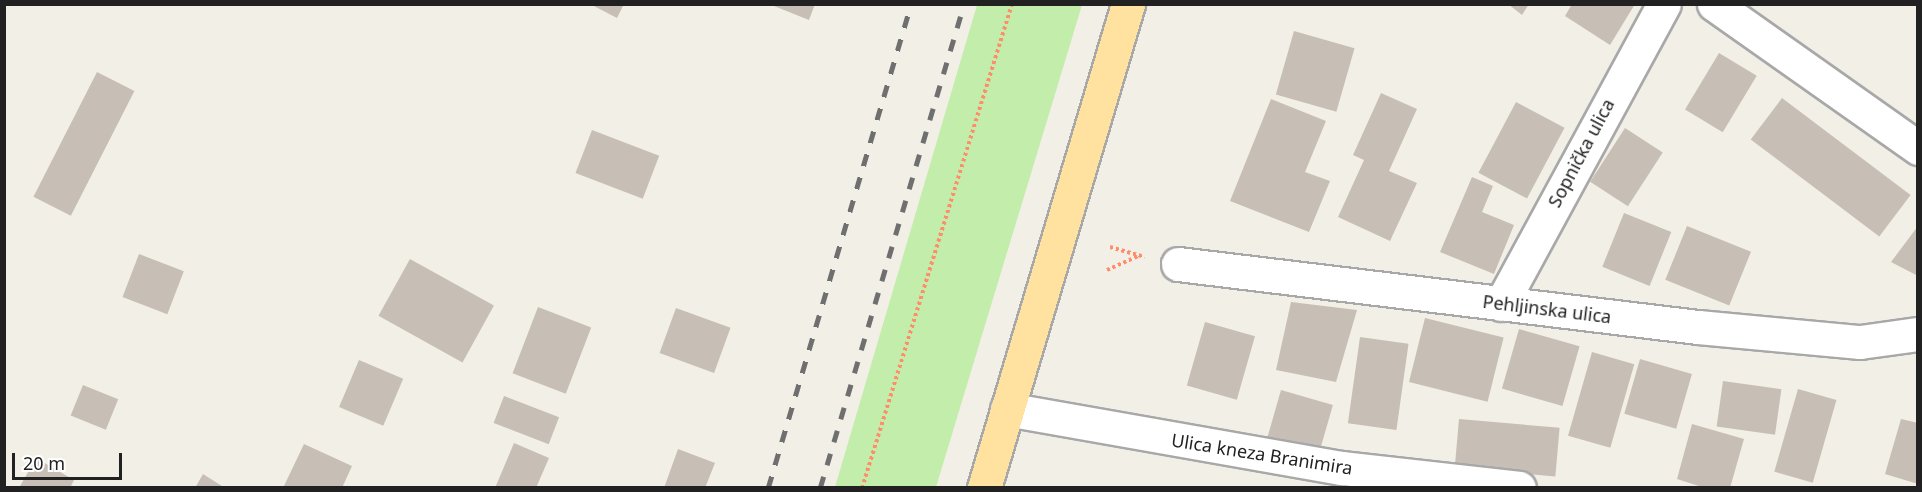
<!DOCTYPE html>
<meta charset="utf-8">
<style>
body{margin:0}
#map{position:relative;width:1922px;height:492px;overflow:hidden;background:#f2efe7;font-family:"Noto Sans",sans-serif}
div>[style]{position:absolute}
.grass>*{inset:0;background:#c3edab}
.building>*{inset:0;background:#c7bfb6;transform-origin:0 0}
.path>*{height:4px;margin-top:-2px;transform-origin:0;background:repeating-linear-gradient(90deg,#ff8d6b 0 3px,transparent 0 6px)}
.roads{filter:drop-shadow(2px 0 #a8a8a8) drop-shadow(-2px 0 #a8a8a8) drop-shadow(0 2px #a8a8a8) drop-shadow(0 -2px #a8a8a8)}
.minor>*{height:33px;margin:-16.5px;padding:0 16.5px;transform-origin:16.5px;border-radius:16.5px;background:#fff}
.major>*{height:33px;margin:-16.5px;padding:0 16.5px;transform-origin:16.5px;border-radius:16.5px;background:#ffe29f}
.rail>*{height:4.5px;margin-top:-2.25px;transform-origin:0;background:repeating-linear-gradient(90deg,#6f6f6f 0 12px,transparent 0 24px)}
span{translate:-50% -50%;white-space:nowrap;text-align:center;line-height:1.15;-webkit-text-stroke:4.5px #fff;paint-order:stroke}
.street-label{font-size:18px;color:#212121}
.frame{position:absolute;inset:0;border:6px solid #212121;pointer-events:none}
.scale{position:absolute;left:12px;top:453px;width:110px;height:27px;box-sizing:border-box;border:3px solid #212121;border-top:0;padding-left:8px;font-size:18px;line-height:21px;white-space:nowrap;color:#212121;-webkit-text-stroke:4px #fff;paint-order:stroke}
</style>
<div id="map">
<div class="grass">
<div style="clip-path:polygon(977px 5px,1082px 5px,936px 487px,835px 487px)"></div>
</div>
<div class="building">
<div style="clip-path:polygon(590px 4px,624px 4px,617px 18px)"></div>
<div style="clip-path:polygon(769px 4px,815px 4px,809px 20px)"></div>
<div style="clip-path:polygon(1508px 4px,1529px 4px,1522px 15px)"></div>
<div style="clip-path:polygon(1572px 4px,1635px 4px,1610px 45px,1565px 16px)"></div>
<div style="left:1294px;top:31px;width:63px;height:66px;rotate:16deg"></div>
<div style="left:1719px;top:53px;width:44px;height:66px;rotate:31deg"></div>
<div style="left:97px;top:72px;width:42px;height:140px;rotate:27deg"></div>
<div style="clip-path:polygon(1381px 93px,1417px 109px,1389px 171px,1417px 183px,1390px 241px,1338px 217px,1364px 160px,1353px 155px)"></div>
<div style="left:1782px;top:98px;width:161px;height:52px;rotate:37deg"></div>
<div style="clip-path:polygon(1271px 99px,1326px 121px,1305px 172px,1330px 181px,1309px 232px,1230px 201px)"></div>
<div style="left:1516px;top:102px;width:55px;height:80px;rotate:28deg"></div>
<div style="left:1625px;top:128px;width:45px;height:64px;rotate:33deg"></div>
<div style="left:592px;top:130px;width:72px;height:46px;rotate:21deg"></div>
<div style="clip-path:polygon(1472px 177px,1493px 186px,1482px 212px,1514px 225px,1494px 274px,1440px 252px)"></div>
<div style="left:1624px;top:213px;width:51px;height:58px;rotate:22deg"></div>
<div style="left:1687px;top:226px;width:69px;height:58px;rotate:22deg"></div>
<div style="clip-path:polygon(1918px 226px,1918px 276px,1891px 262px)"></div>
<div style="left:139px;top:254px;width:48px;height:46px;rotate:21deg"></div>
<div style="left:410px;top:259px;width:96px;height:65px;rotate:29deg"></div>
<div style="clip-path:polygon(1291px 302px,1357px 310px,1336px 382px,1276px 370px)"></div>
<div style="left:538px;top:307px;width:57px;height:71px;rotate:21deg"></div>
<div style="left:676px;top:308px;width:58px;height:48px;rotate:20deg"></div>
<div style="left:1425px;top:318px;width:81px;height:66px;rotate:14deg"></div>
<div style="left:1205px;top:322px;width:52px;height:66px;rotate:16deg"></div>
<div style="left:1519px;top:329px;width:63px;height:62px;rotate:16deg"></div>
<div style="left:1360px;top:337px;width:49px;height:87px;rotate:8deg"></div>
<div style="left:1592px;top:352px;width:44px;height:87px;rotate:16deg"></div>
<div style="left:1640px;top:359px;width:54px;height:57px;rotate:16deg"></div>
<div style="left:359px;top:360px;width:48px;height:51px;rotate:23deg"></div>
<div style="left:1723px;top:381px;width:59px;height:46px;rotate:8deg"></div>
<div style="left:83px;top:385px;width:38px;height:33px;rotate:22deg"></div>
<div style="left:1798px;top:389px;width:40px;height:86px;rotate:16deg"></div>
<div style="left:1281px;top:390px;width:54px;height:49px;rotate:16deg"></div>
<div style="left:504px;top:396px;width:59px;height:29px;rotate:21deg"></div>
<div style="left:1459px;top:419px;width:101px;height:49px;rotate:5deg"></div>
<div style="clip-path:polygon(1901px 419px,1918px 423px,1918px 484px,1885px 474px)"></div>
<div style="clip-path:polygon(1692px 424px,1744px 439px,1730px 488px,1705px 488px,1677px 479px)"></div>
<div style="clip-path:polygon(514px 443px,549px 458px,536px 488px,495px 488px)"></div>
<div style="clip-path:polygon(304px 444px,352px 466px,342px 488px,283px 488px)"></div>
<div style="clip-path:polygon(678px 449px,715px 463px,705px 488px,664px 488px)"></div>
<div style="clip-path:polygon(36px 458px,74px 480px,70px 488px,19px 488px)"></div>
<div style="clip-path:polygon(203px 474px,225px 488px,195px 488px)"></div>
</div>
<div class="path">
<div style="left:1110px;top:247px;width:36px;rotate:16deg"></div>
<div style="left:1107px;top:270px;width:35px;rotate:-24deg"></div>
<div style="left:862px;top:488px;width:507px;rotate:-72.78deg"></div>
</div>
<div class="roads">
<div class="minor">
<div style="left:1714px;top:4px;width:250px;rotate:35.2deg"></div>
<div style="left:1178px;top:264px;width:524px;rotate:6.91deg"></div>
<div style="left:1698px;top:327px;width:163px;rotate:5.3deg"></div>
<div style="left:1860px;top:342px;width:59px;rotate:-7.9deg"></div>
<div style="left:1501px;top:304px;width:341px;rotate:-61.5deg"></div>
<div style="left:1007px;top:409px;width:340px;rotate:10deg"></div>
<div style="left:1342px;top:468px;width:178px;rotate:6.4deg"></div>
</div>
<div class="major">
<div style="left:984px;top:488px;width:505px;rotate:-73.43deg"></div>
</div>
</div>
<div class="rail">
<div style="left:768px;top:488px;width:505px;rotate:-73.54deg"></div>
<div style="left:820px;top:488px;width:505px;rotate:-73.43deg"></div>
</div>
<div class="street-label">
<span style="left:1581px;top:153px;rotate:-62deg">Sopnička ulica</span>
<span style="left:1547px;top:309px;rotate:7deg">Pehljinska ulica</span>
<span style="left:1262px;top:454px;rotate:9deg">Ulica kneza Branimira</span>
</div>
<div class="frame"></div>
<div class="scale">20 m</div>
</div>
